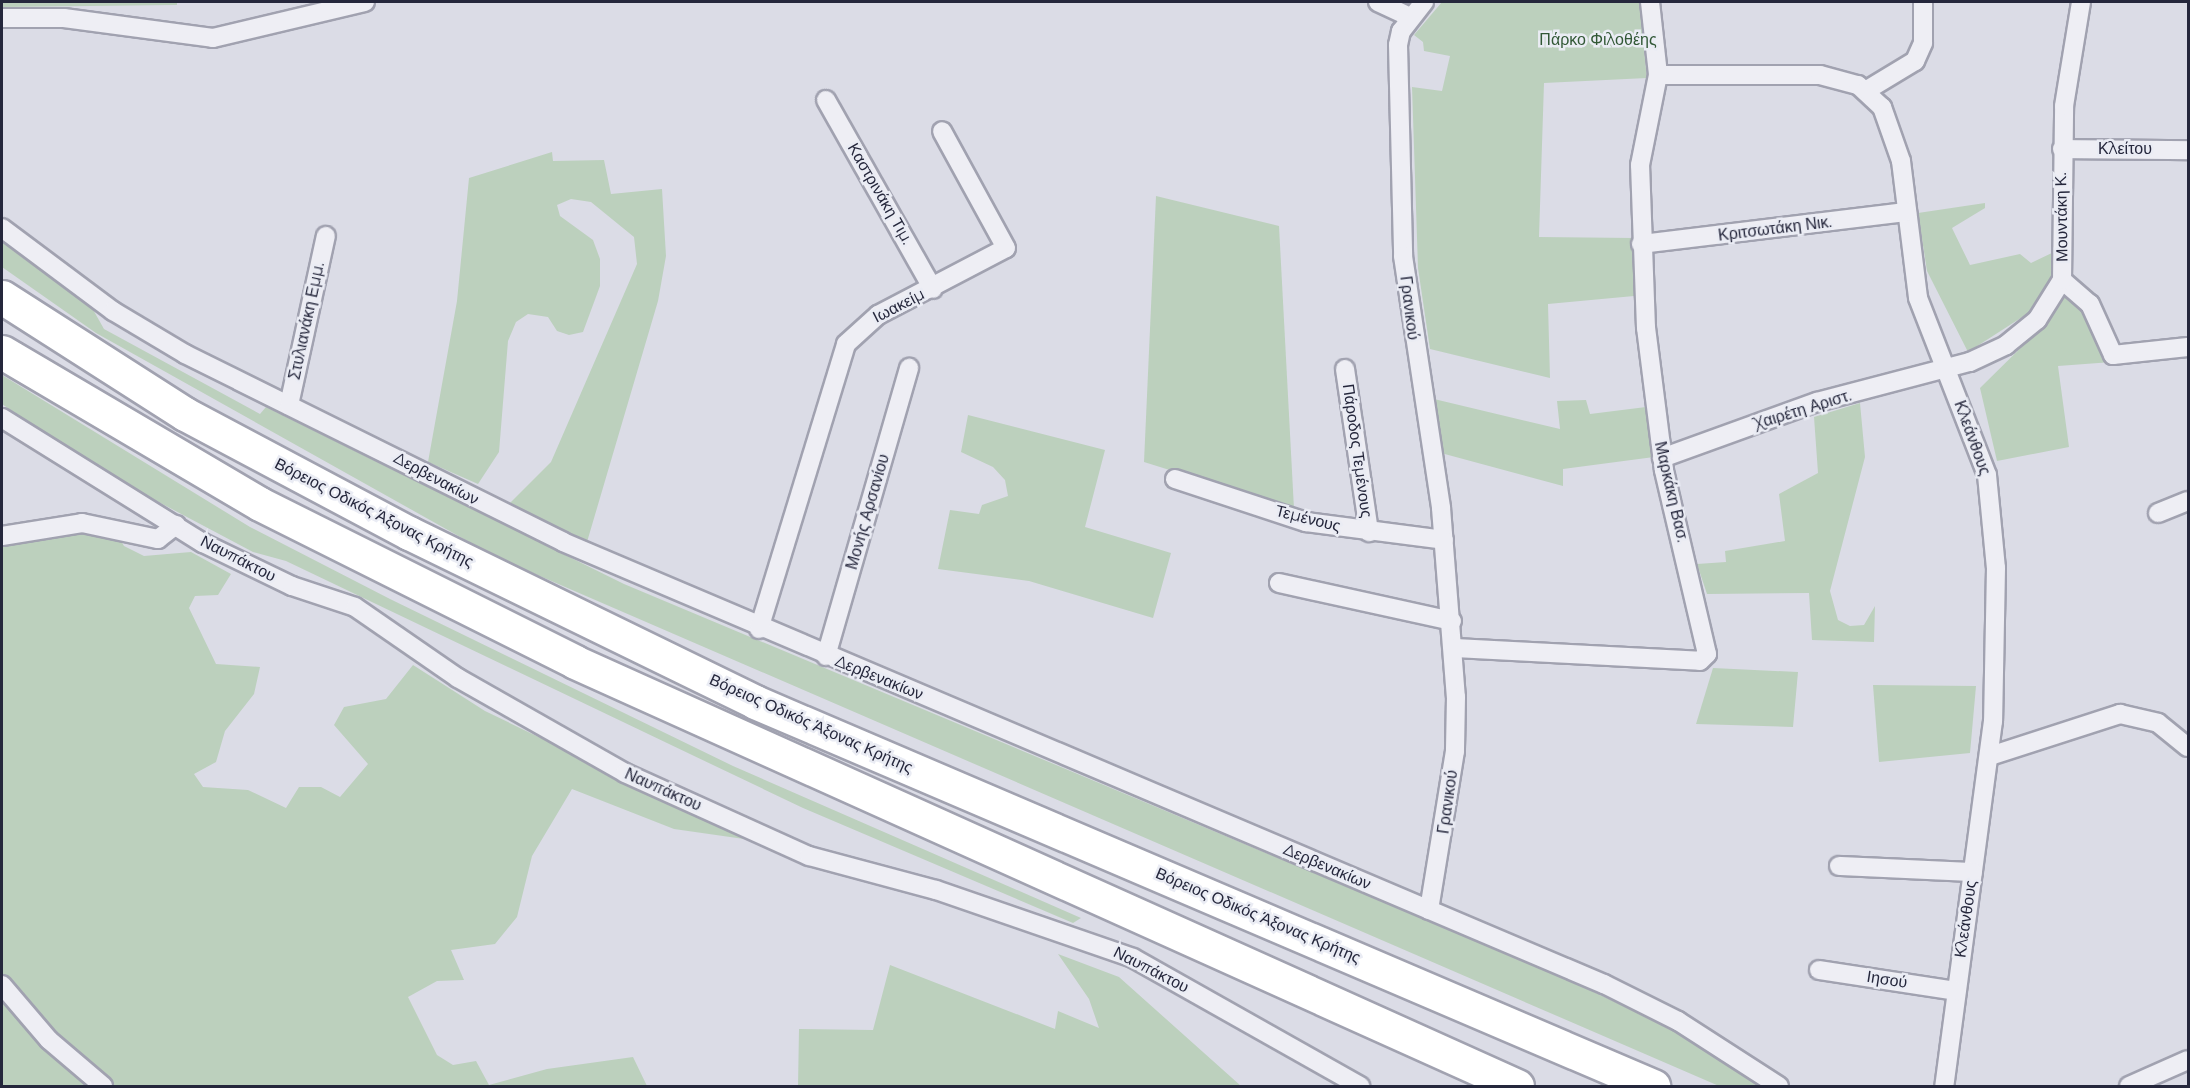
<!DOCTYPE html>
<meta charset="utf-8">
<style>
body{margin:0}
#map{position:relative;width:2190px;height:1088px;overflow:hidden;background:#dbdce6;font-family:Montserrat,sans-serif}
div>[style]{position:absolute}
.green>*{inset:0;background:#bcd0bd}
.roads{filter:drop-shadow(2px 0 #a1a2b0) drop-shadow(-2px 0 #a1a2b0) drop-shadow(0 2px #a1a2b0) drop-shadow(0 -2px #a1a2b0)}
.minor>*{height:18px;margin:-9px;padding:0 9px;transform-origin:9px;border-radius:9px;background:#eeeef4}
.motorway>*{height:33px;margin:-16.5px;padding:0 16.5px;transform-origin:16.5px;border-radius:16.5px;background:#fff}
span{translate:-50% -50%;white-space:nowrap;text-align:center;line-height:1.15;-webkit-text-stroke:5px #eaecf4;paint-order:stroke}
.park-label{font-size:16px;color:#325836}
.street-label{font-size:16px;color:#25273c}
.frame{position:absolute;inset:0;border:3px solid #25273c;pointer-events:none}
</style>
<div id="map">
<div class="green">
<div style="clip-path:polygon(2px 2px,177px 2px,177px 5px,2px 7px)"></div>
<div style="clip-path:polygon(1442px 2px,1639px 2px,1647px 78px,1544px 83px,1539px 237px,1634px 238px,1634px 296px,1548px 304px,1550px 378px,1430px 349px,1418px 268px,1412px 87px,1442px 91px,1450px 56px,1424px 51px,1423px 42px,1414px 35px)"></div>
<div style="clip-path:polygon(552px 152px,553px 161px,604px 160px,611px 194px,662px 189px,666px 256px,658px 301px,587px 542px,509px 504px,551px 462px,637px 264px,634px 237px,591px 202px,571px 199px,557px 205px,560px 216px,593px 240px,600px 259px,600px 286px,583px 332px,569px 335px,557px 331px,548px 317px,528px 314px,516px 322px,508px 341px,499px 452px,478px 484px,428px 462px,457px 301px,469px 178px)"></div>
<div style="clip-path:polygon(1156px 196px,1279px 226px,1294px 509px,1144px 462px)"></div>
<div style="clip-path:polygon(1985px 203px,1985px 208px,1952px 228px,1970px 265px,2020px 254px,2031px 263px,2056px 251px,2055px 271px,2030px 312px,1968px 352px,1927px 271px,1918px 213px)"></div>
<div style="clip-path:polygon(2px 240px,91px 306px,104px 329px,260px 414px,266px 407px,624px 584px,1560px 976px,1666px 1026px,1759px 1086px,1719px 1086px,496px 557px,96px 333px,2px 267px)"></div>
<div style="clip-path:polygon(2065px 294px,2077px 295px,2101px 353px,2112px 362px,2058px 366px,2069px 447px,1997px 461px,1980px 388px,2050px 319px)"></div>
<div style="clip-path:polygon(2px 375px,250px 527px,390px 599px,733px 766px,1081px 918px,1073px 923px,803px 808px,286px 561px,253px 552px,85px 463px,2px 404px)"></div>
<div style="clip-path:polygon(1434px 399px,1560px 429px,1557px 401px,1586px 400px,1590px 414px,1646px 407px,1654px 457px,1563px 469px,1563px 486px,1441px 453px)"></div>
<div style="clip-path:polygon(1860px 403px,1865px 457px,1830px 591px,1838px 620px,1850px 626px,1864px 625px,1875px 606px,1874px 642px,1812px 640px,1809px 593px,1707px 594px,1697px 564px,1726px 562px,1725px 551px,1785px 541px,1779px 494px,1818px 473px,1814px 417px)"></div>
<div style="clip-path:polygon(968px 415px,1105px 450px,1085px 527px,1171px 553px,1153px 618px,1029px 581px,938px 569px,950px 510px,979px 514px,982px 505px,1008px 496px,1005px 480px,993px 467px,961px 452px)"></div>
<div style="clip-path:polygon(82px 530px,118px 536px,124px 546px,144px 556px,191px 552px,231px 574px,218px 595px,195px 596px,189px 608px,216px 664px,260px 667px,254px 694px,225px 731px,216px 762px,194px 774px,203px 787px,248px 790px,286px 808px,299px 787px,321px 787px,340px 797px,368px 764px,334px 725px,344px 707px,386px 699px,413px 665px,485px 711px,751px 840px,674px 829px,572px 789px,532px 856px,517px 917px,495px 944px,451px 950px,464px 980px,437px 981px,408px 997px,437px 1055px,453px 1065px,476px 1061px,489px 1085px,547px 1069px,633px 1057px,647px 1086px,2px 1086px,2px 1002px,20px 995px,2px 973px,2px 543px)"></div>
<div style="clip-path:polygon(1713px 668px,1798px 672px,1793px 727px,1696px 724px)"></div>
<div style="clip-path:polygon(1873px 685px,1976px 686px,1970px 753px,1879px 762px)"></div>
<div style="clip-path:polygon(1058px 954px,1119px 977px,1241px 1086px,798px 1086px,799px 1029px,873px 1030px,890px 965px,1055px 1029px,1058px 1011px,1099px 1028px,1089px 999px)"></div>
</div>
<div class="roads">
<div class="minor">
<div style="left:1378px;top:2px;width:35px;rotate:25deg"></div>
<div style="left:1424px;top:2px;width:37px;rotate:128deg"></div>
<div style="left:1401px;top:31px;width:14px;rotate:102deg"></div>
<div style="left:1398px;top:45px;width:211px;rotate:88.6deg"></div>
<div style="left:1403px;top:256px;width:255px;rotate:81.4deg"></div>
<div style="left:1441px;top:508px;width:190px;rotate:85.5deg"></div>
<div style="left:1456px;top:697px;width:54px;rotate:91.1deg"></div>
<div style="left:1455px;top:751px;width:161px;rotate:99.3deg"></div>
<div style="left:1650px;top:2px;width:73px;rotate:83.7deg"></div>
<div style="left:1658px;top:75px;width:162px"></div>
<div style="left:1820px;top:75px;width:39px;rotate:15deg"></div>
<div style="left:1858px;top:85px;width:33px;rotate:43deg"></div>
<div style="left:1882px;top:107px;width:57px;rotate:70.6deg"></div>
<div style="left:1901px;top:161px;width:138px;rotate:82.9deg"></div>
<div style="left:1918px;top:298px;width:190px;rotate:68.7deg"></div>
<div style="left:1987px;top:475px;width:93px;rotate:84.5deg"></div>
<div style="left:1996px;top:568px;width:153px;rotate:91.1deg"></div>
<div style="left:1993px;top:721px;width:368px;rotate:97.6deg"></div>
<div style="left:2px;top:18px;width:62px"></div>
<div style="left:64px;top:18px;width:150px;rotate:7.6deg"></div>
<div style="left:213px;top:38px;width:156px;rotate:-13.3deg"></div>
<div style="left:1867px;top:90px;width:56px;rotate:-31.1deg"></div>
<div style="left:1915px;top:61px;width:20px;rotate:-66deg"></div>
<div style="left:1923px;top:43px;width:41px;rotate:-90deg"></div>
<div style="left:826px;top:100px;width:217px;rotate:60.5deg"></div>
<div style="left:2062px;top:149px;width:126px;rotate:0.5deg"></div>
<div style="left:2px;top:228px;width:139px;rotate:36.8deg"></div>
<div style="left:113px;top:311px;width:84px;rotate:30.8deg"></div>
<div style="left:185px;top:354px;width:422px;rotate:26.4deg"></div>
<div style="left:563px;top:542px;width:1131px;rotate:23.01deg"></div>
<div style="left:1604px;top:984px;width:83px;rotate:26.6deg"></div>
<div style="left:1678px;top:1021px;width:120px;rotate:32.8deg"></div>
<div style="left:1641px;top:244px;width:268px;rotate:-6.9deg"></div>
<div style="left:2062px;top:280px;width:37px;rotate:41deg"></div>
<div style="left:2090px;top:304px;width:56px;rotate:65.7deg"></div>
<div style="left:2113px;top:355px;width:75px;rotate:-6.1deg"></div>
<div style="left:1345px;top:369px;width:165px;rotate:81.6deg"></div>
<div style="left:289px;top:405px;width:173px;rotate:-77.7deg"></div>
<div style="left:2px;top:418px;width:237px;rotate:31.9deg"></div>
<div style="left:203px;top:543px;width:99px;rotate:25.8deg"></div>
<div style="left:292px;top:586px;width:66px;rotate:18.4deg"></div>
<div style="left:355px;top:607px;width:125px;rotate:34.6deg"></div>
<div style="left:458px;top:678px;width:192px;rotate:29.6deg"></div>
<div style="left:625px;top:773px;width:202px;rotate:24.3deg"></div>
<div style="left:809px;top:856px;width:131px;rotate:15deg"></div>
<div style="left:936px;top:890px;width:208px;rotate:19deg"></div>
<div style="left:1133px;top:958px;width:261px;rotate:29.4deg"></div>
<div style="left:1662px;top:458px;width:165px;rotate:-19.9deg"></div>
<div style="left:1817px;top:402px;width:158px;rotate:-14.7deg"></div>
<div style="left:1970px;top:362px;width:40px;rotate:-25deg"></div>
<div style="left:2006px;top:345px;width:40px;rotate:-39deg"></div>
<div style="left:2037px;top:320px;width:47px;rotate:-58deg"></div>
<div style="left:2062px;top:280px;width:174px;rotate:-89.3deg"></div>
<div style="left:2064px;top:106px;width:105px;rotate:-80.7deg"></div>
<div style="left:1175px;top:479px;width:138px;rotate:18.2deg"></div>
<div style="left:1306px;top:522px;width:139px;rotate:7.4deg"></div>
<div style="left:2158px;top:513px;width:32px;rotate:-22deg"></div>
<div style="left:2px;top:536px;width:81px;rotate:-9.2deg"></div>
<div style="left:82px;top:523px;width:78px;rotate:11.9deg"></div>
<div style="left:158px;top:539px;width:23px;rotate:-38deg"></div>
<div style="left:1279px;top:583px;width:177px;rotate:12.4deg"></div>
<div style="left:759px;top:629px;width:298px;rotate:-73deg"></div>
<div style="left:846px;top:344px;width:43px;rotate:-42.2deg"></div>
<div style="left:878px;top:315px;width:144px;rotate:-27.6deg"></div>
<div style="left:1006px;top:248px;width:133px;rotate:-118.7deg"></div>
<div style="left:1455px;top:648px;width:245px;rotate:3deg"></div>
<div style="left:1700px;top:661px;width:10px;rotate:-45deg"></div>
<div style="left:1707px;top:654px;width:189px;rotate:-103.2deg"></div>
<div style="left:1664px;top:470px;width:143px;rotate:-97.2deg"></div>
<div style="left:1646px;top:328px;width:163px;rotate:-92.1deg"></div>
<div style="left:1640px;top:165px;width:92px;rotate:-78.7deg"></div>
<div style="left:826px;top:656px;width:300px;rotate:-73.9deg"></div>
<div style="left:1990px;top:756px;width:137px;rotate:-17.9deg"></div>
<div style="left:2120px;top:714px;width:39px;rotate:13deg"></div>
<div style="left:2158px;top:723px;width:38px;rotate:39deg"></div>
<div style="left:1839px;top:866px;width:134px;rotate:2.6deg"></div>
<div style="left:1819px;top:970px;width:139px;rotate:8.7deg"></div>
<div style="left:2px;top:985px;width:72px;rotate:49.5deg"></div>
<div style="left:49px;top:1040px;width:71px;rotate:40.4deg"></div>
<div style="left:2129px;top:1086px;width:64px;rotate:-23.8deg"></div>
</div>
<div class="motorway">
<div style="left:2px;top:297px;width:217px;rotate:32.6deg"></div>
<div style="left:185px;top:414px;width:254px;rotate:28deg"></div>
<div style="left:409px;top:533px;width:385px;rotate:26deg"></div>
<div style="left:755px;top:702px;width:977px;rotate:23.15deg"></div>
<div style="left:2px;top:352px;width:299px;rotate:30.5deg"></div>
<div style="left:260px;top:504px;width:352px;rotate:26.6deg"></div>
<div style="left:575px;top:662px;width:1033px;rotate:24.23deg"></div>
</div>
</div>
<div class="park-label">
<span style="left:1598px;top:40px">Πάρκο Φιλοθέης</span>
</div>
<div class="street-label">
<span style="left:2125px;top:149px">Κλείτου</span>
<span style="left:880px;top:194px;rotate:60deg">Καστρινάκη Τιμ.</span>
<span style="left:2062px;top:217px;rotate:-91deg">Μουντάκη Κ.</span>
<span style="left:1775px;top:229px;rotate:-7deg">Κριτσωτάκη Νικ.</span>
<span style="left:899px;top:306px;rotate:-27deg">Ιωακείμ</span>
<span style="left:1409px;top:308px;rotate:83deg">Γρανικού</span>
<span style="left:307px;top:321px;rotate:-78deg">Στυλιανάκη Εμμ.</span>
<span style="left:1803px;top:410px;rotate:-17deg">Χαιρέτη Αριστ.</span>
<span style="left:1972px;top:438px;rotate:70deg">Κλεάνθους</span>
<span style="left:1357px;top:451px;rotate:82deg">Πάροδος Τεμένους</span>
<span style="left:436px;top:479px;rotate:28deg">Δερβενακίων</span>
<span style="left:1671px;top:492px;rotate:77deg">Μαρκάκη Βασ.</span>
<span style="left:868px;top:512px;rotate:-74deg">Μονής Αρσανίου</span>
<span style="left:374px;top:513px;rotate:27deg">Βόρειος Οδικός Άξονας Κρήτης</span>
<span style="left:1308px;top:519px;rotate:14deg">Τεμένους</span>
<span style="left:238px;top:559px;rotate:27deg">Ναυπάκτου</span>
<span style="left:879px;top:678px;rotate:22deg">Δερβενακίων</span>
<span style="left:811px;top:724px;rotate:24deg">Βόρειος Οδικός Άξονας Κρήτης</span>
<span style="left:663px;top:790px;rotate:24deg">Ναυπάκτου</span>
<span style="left:1448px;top:802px;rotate:-82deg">Γρανικού</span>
<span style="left:1327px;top:867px;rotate:23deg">Δερβενακίων</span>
<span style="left:1258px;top:916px;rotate:23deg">Βόρειος Οδικός Άξονας Κρήτης</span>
<span style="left:1966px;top:919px;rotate:-82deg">Κλεάνθους</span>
<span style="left:1151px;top:970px;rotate:27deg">Ναυπάκτου</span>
<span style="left:1887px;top:980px;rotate:9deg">Ιησού</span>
</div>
<div class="frame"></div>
</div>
